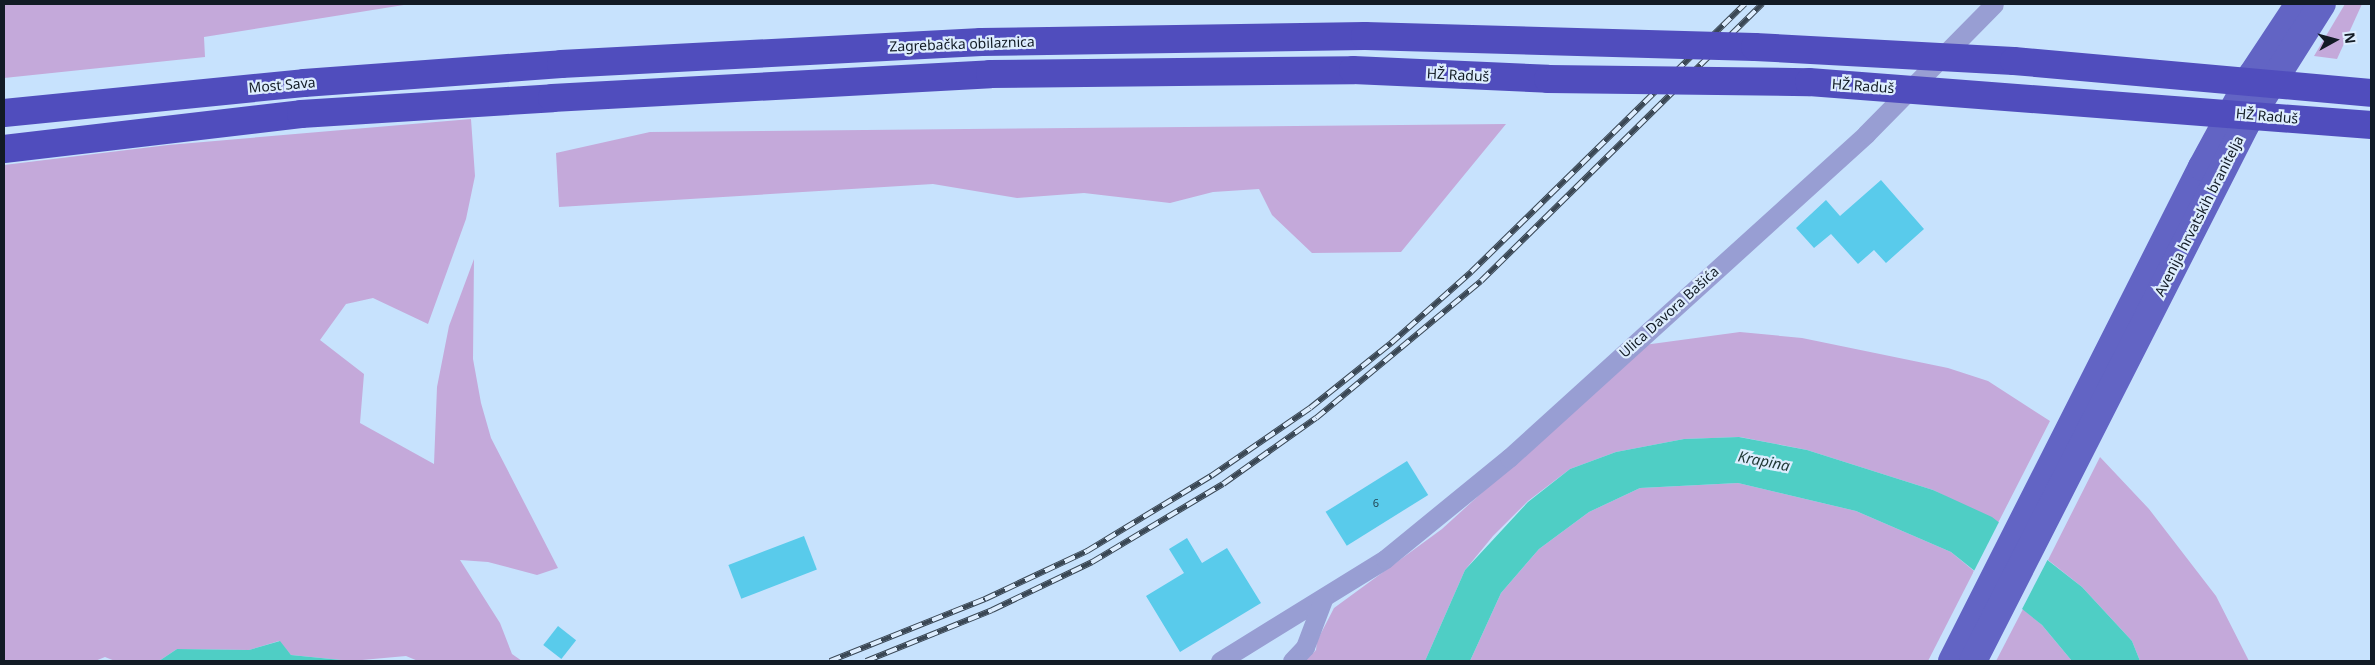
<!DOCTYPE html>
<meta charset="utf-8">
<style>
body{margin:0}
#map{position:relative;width:2375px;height:665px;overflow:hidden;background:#c7e2fd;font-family:"Noto Sans",sans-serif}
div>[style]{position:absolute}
.green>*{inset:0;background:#c4a9da}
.water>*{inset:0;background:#4fcec5}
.pier>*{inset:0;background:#c7e2fd}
.building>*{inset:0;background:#59cbeb;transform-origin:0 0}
.street>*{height:19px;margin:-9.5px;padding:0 9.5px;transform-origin:9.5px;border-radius:9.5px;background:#989ed3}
.primary>*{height:28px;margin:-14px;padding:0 14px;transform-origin:14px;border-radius:14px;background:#6264c4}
.highway>*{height:28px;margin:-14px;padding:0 14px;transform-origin:14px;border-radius:14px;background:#504dbd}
.rail>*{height:5.5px;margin-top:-2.75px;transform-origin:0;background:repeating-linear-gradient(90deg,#ddedfe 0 11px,#3a4754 0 22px);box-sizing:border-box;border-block:1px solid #3a4754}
.highway-bridge>*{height:28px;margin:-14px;padding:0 14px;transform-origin:14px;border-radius:14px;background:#504dbd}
span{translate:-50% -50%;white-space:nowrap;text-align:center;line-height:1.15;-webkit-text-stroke:4.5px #ddedfe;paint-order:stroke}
.number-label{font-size:11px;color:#244756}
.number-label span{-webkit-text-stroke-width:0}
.street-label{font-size:14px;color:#121b25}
.water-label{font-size:15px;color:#1e3533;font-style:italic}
.frame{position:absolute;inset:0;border:5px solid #121b25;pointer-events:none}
.north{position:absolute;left:2310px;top:15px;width:50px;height:50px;-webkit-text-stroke:4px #ddedfe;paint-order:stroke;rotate:83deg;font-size:14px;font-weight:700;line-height:20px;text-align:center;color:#121b25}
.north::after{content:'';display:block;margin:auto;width:18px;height:22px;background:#121b25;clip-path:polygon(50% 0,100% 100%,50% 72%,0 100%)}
</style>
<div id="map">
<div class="green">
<div style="clip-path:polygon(4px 4px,410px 4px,204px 37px,205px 57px,4px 78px)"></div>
<div style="clip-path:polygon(2345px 4px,2362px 4px,2337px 59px,2314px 56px)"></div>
<div style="clip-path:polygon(471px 119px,475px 176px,466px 219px,428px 324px,373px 298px,346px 304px,320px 340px,364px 374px,360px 423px,434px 464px,437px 387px,449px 326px,474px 259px,473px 359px,481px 403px,491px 438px,558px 568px,537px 575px,488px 562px,460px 560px,500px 623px,512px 654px,522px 661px,418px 661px,406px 656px,351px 661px,291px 655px,279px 641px,249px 650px,177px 649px,159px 661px,115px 661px,105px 657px,95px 661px,4px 661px,4px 165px,168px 145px)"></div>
<div style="clip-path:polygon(1506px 124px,1401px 252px,1312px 253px,1272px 215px,1259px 189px,1213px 192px,1170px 203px,1084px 193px,1017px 198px,933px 184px,559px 207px,556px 153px,650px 132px)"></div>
<div style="clip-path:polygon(1740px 332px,1802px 338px,1948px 368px,1988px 381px,2050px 421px,1998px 523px,1933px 490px,1807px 450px,1740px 437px,1684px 439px,1616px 452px,1570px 469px,1528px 501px,1493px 536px,1465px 570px,1425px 661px,1305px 661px,1316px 650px,1317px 641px,1334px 608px,1442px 529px,1644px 345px)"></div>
<div style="clip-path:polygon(2100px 457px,2149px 509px,2216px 596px,2249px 661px,2140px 661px,2132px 641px,2082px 587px,2048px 560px)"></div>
<div style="clip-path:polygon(1738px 483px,1856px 511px,1951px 552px,1974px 571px,1928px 661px,1470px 661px,1501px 593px,1539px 549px,1589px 512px,1640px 488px)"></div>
<div style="clip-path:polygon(2023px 609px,2042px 625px,2072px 661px,1996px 661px)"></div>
</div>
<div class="water">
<div style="clip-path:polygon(1739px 437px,1807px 450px,1933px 490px,1992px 517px,2082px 587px,2132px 641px,2140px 661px,2072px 661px,2042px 625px,1951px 552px,1856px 511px,1738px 483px,1640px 488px,1589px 512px,1539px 549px,1501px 593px,1470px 661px,1425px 661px,1465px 570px,1528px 502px,1570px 469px,1616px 452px,1684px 439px)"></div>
<div style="clip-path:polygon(280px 641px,291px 655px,351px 661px,159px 661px,177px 649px,249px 650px)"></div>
</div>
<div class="pier">
<div style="clip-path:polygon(2000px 520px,2049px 557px,2021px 611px,1973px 573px)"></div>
</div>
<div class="building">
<div style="clip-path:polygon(1881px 180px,1924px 229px,1886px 263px,1874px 250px,1858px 264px,1831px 234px,1814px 248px,1796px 228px,1826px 200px,1840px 216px)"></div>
<div style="left:1407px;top:461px;width:40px;height:96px;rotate:58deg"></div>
<div style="left:804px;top:536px;width:36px;height:81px;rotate:69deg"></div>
<div style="clip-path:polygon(1187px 538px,1202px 563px,1227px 548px,1261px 603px,1180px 652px,1146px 596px,1184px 573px,1169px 549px)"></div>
<div style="left:558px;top:626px;width:23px;height:24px;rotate:38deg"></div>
</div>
<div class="street">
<div style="left:1220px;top:661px;width:194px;rotate:-31.7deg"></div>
<div style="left:1385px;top:559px;width:160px;rotate:-39.2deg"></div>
<div style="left:1509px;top:458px;width:482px;rotate:-42.2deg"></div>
<div style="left:1866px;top:134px;width:182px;rotate:-45.4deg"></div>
<div style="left:1292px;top:661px;width:19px;rotate:-47deg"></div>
<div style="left:1305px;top:647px;width:53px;rotate:-69.2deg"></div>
</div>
<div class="primary">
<div style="left:1952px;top:661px;width:554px;rotate:-63.16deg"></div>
<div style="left:2202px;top:167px;width:105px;rotate:-61.5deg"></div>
<div style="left:2252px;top:75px;width:85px;rotate:-56.5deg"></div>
<div style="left:1973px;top:661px;width:602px;rotate:-63.05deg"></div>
<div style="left:2246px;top:124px;width:142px;rotate:-57.7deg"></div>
</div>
<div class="highway">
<div style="left:4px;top:113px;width:301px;rotate:-5.7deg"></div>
<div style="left:304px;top:83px;width:258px;rotate:-4.2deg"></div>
<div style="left:561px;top:64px;width:421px;rotate:-3deg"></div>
<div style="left:981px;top:42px;width:384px;rotate:-0.9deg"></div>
<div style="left:4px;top:149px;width:299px;rotate:-6.7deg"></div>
<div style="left:301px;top:114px;width:252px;rotate:-3.6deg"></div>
<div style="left:552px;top:98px;width:439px;rotate:-3.1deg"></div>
<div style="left:990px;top:74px;width:363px;rotate:-0.6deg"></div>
</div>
<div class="rail">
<div style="left:830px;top:661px;width:167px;rotate:-21.8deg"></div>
<div style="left:985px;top:599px;width:113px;rotate:-25.2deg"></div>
<div style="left:1087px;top:551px;width:145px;rotate:-31.2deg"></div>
<div style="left:1211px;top:476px;width:120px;rotate:-34.5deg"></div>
<div style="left:1310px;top:408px;width:104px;rotate:-38.7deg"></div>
<div style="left:1391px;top:343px;width:107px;rotate:-41.6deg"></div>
<div style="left:1471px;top:272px;width:383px;rotate:-44.4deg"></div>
<div style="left:866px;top:661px;width:136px;rotate:-22deg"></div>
<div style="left:992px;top:610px;width:111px;rotate:-25.6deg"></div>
<div style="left:1092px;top:562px;width:152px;rotate:-30.8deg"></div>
<div style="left:1223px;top:484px;width:114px;rotate:-35.4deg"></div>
<div style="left:1316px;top:418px;width:214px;rotate:-39.7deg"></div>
<div style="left:1481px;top:281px;width:395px;rotate:-44.6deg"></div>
</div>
<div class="highway-bridge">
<div style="left:1365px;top:36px;width:390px;rotate:1.6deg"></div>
<div style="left:1755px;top:47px;width:259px;rotate:3.1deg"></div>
<div style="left:2014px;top:61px;width:358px;rotate:5.1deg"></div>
<div style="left:1353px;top:70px;width:195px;rotate:2.6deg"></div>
<div style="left:1548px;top:79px;width:261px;rotate:0.7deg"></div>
<div style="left:1809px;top:82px;width:564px;rotate:4.38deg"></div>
</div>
<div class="number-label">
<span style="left:1376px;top:503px">6</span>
</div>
<div class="street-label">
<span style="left:962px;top:44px;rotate:-2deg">Zagrebačka obilaznica</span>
<span style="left:1458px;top:75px;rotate:3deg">HŽ Raduš</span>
<span style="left:282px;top:85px;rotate:-5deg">Most Sava</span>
<span style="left:1863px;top:86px;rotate:4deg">HŽ Raduš</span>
<span style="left:2267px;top:116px;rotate:5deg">HŽ Raduš</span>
<span style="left:2199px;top:216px;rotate:-63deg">Avenija hrvatskih branitelja</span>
<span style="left:1669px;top:312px;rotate:-42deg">Ulica Davora Bašića</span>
</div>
<div class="water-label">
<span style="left:1764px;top:461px;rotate:11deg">Krapina</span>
</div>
<div class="frame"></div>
<div class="north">N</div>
</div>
